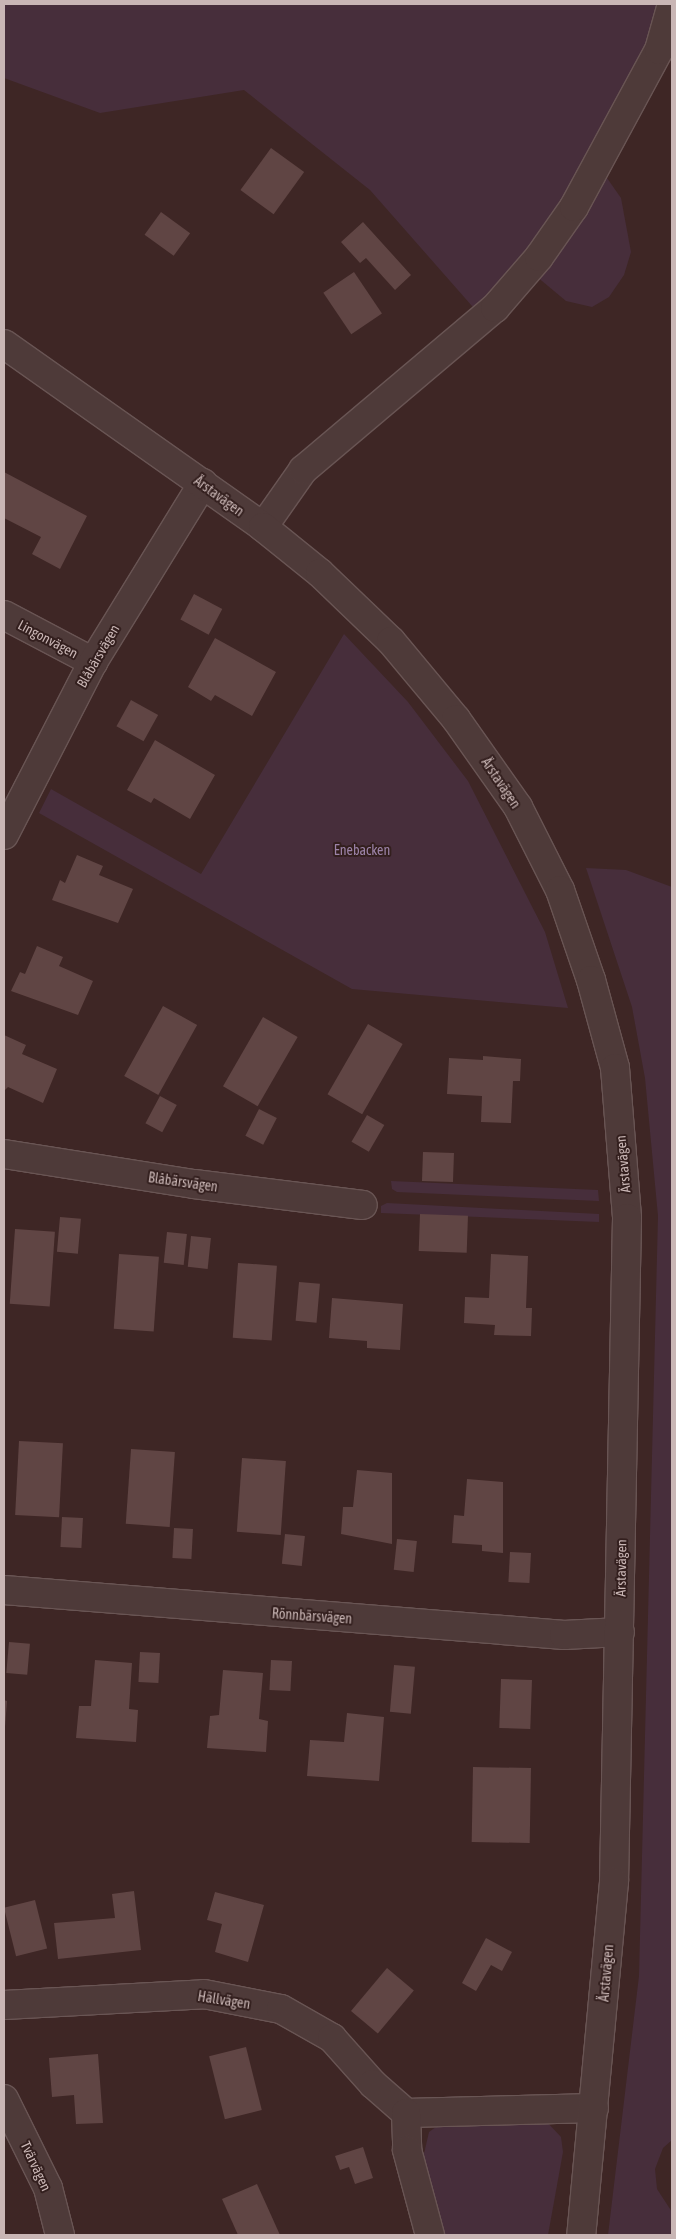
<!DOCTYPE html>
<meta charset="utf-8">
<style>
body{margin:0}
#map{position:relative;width:676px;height:2239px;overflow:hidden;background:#3e2625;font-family:"Asap Condensed",sans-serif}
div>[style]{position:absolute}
.green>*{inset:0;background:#472e3b}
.building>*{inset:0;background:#604544;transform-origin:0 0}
.roads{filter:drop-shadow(1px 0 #695554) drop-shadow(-1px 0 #695554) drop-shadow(0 1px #695554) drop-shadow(0 -1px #695554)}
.minor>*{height:28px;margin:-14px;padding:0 14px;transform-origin:14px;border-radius:14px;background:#4e3a39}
.tertiary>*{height:28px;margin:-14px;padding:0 14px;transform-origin:14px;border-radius:14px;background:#4e3a39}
span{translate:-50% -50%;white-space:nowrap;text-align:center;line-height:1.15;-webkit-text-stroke:4px #331f1e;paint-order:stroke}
.street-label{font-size:14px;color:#c9b6b5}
.park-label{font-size:14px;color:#9c83a8}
.frame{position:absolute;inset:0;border:5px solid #c9b6b5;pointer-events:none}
</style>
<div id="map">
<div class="green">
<div style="clip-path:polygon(4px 4px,657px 4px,657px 35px,554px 222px,479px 314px,370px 190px,244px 90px,100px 113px,4px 78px)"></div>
<div style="clip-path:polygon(607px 178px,621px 198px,631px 252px,624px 275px,609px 297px,592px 307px,566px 301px,536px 276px)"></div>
<div style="clip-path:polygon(344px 634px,408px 702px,468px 781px,545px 932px,568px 1008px,352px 989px,39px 813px,51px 789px,201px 874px)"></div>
<div style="clip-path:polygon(586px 868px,626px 870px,672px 887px,672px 2140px,663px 2148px,655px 2169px,657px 2189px,672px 2212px,672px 2235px,608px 2235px,639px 1976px,658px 1216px,645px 1078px,632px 1007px)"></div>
<div style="clip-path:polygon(391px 1181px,598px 1190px,599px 1201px,397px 1192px,392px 1189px)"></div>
<div style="clip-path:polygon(387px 1203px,599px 1214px,599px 1222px,381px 1213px,381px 1206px)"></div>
<div style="clip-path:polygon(546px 2121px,561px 2137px,563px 2152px,548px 2235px,443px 2235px,423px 2158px,429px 2132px,440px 2124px)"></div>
</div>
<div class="building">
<div style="left:271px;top:148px;width:41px;height:52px;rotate:36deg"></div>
<div style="left:161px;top:212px;width:36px;height:28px;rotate:36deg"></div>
<div style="clip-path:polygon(363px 222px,411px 275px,395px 290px,366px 258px,360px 263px,341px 242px)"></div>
<div style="left:354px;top:272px;width:50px;height:37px;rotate:56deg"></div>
<div style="clip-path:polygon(4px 472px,87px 516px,60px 569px,32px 554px,41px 537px,4px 518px)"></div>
<div style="left:194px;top:594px;width:32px;height:29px;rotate:28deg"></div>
<div style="clip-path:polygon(215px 638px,276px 672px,252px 716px,215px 695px,211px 701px,188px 687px)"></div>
<div style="left:131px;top:700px;width:31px;height:30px;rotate:29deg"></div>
<div style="clip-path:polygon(155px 740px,215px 775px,190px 819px,154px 798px,151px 803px,127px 790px)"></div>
<div style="clip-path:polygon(77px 855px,103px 866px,99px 875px,133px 889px,118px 923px,52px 900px,60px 880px,65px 883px)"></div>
<div style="clip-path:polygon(37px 946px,63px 957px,59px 966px,93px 981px,78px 1015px,11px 991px,20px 972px,25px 974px)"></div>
<div style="left:163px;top:1006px;width:39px;height:80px;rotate:29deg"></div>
<div style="left:263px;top:1017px;width:40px;height:80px;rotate:30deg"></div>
<div style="left:368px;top:1024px;width:40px;height:81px;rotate:30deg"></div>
<div style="clip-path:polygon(4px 1035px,26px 1045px,22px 1054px,57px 1069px,43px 1103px,8px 1087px,4px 1091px)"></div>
<div style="clip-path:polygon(483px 1056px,521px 1059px,520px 1081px,513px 1081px,511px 1123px,481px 1122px,482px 1096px,447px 1094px,449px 1058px,483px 1060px)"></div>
<div style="left:160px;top:1096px;width:19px;height:31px;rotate:28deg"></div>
<div style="left:259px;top:1109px;width:20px;height:30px;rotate:27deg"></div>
<div style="left:367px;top:1115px;width:20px;height:31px;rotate:30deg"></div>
<div style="left:423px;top:1152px;width:31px;height:29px;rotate:2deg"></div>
<div style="left:420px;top:1214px;width:48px;height:37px;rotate:2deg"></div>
<div style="left:60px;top:1217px;width:21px;height:35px;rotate:5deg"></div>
<div style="left:15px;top:1229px;width:40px;height:75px;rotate:4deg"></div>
<div style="left:167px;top:1232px;width:20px;height:31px;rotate:6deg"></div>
<div style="left:191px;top:1236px;width:20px;height:31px;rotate:6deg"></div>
<div style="left:119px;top:1254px;width:40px;height:75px;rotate:4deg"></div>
<div style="clip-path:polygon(491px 1254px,528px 1256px,526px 1308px,532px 1308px,531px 1336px,494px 1335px,495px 1325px,464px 1323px,465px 1297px,489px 1298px)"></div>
<div style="left:238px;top:1263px;width:39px;height:75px;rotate:4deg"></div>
<div style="left:299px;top:1282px;width:21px;height:39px;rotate:5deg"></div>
<div style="clip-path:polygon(332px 1298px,403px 1304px,400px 1350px,367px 1348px,367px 1341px,329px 1338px)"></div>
<div style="left:19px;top:1441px;width:44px;height:74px;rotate:3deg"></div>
<div style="left:131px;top:1449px;width:44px;height:75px;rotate:4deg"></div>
<div style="left:242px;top:1458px;width:44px;height:74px;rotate:4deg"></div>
<div style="clip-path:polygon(357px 1470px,392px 1473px,392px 1544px,341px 1534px,343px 1507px,353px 1507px)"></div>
<div style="clip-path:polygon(467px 1479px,503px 1482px,503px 1553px,482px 1551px,482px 1545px,452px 1543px,454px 1515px,464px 1516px)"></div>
<div style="left:62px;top:1517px;width:21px;height:30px;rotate:3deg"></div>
<div style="left:174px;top:1528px;width:19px;height:30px;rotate:3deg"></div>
<div style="left:285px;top:1534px;width:20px;height:30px;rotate:6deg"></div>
<div style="left:397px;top:1539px;width:20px;height:31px;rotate:6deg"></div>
<div style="left:510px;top:1552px;width:21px;height:30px;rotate:3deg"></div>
<div style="left:9px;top:1642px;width:21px;height:31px;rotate:5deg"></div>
<div style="left:140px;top:1652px;width:20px;height:30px;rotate:3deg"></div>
<div style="clip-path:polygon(95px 1660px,132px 1663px,129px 1709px,138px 1710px,136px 1742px,76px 1738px,79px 1706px,91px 1706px)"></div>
<div style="left:271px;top:1660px;width:21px;height:30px;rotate:3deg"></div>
<div style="left:394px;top:1665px;width:21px;height:47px;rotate:5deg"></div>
<div style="clip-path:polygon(223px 1670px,263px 1673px,259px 1719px,268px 1721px,266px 1752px,207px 1748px,210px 1716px,219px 1715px)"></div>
<div style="left:501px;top:1679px;width:31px;height:49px;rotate:2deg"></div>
<div style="clip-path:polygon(4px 1700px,7px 1701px,5px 1727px,4px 1727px)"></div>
<div style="clip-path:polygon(347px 1713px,384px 1717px,379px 1781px,307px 1776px,310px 1740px,344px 1742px)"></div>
<div style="left:473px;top:1767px;width:58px;height:75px;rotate:1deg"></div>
<div style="clip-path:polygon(134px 1891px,141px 1950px,58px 1959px,54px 1923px,115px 1918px,112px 1894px)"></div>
<div style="clip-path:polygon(215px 1892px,264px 1905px,248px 1962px,215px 1952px,222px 1924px,207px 1920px)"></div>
<div style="left:35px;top:1900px;width:50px;height:32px;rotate:76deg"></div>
<div style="clip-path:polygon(486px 1938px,512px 1952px,502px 1971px,491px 1965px,476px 1991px,462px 1983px)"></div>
<div style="left:387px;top:1968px;width:35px;height:56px;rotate:40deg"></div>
<div style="left:246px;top:2047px;width:65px;height:38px;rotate:76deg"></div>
<div style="clip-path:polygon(98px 2054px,103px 2123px,76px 2124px,74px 2095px,52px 2097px,49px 2058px)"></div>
<div style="clip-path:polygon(363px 2147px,373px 2178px,355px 2184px,349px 2167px,340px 2170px,335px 2156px)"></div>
<div style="clip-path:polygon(257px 2184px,280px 2235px,238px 2235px,222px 2199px)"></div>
</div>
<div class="roads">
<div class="minor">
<div style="left:263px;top:527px;width:70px;rotate:-54.9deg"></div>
<div style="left:303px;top:470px;width:251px;rotate:-40.2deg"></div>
<div style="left:495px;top:308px;width:67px;rotate:-49.2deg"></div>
<div style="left:539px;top:257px;width:61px;rotate:-55deg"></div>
<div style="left:574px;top:207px;width:179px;rotate:-61.6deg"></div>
<div style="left:659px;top:50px;width:48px;rotate:-74.2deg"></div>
<div style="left:4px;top:615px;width:101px;rotate:27.8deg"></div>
<div style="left:4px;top:835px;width:195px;rotate:-62.8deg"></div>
<div style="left:93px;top:662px;width:210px;rotate:-58.4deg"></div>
<div style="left:4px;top:1154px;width:192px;rotate:9deg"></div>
<div style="left:194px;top:1184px;width:170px;rotate:7.1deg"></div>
<div style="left:4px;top:1590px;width:562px;rotate:4.59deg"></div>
<div style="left:564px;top:1635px;width:56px;rotate:-3.1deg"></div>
<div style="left:4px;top:2005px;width:200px;rotate:-3.1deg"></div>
<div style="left:204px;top:1994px;width:78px;rotate:11deg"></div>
<div style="left:281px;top:2009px;width:59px;rotate:29.6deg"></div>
<div style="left:332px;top:2038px;width:62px;rotate:48.3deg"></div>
<div style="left:373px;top:2084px;width:44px;rotate:41.3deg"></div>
<div style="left:406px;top:2113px;width:188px;rotate:-1.5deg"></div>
<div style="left:4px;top:2099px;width:99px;rotate:63.7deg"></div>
<div style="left:48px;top:2188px;width:49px;rotate:75.7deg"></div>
<div style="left:406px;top:2113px;width:37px;rotate:88deg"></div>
<div style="left:407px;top:2150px;width:88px;rotate:74.9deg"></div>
</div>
<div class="tertiary">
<div style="left:4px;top:344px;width:317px;rotate:35.2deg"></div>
<div style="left:263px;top:527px;width:73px;rotate:38.9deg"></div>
<div style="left:320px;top:573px;width:98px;rotate:43.8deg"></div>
<div style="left:391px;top:641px;width:102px;rotate:50.2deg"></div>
<div style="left:456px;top:719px;width:108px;rotate:54.8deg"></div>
<div style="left:518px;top:807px;width:93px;rotate:63.2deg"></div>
<div style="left:560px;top:890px;width:95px;rotate:71deg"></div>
<div style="left:591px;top:980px;width:91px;rotate:74.7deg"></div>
<div style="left:615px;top:1068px;width:150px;rotate:85.4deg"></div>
<div style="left:627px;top:1218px;width:664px;rotate:91.12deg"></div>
<div style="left:614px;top:1882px;width:355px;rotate:95.3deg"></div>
</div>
</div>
<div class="street-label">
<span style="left:219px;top:496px;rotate:36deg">Ärstavägen</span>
<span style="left:48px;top:639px;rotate:28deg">Lingonvägen</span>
<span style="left:98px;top:656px;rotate:-60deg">Blåbärsvägen</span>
<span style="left:501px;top:783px;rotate:56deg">Ärstavägen</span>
<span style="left:623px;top:1164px;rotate:-95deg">Ärstavägen</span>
<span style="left:183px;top:1182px;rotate:8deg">Blåbärsvägen</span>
<span style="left:621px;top:1568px;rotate:-89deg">Ärstavägen</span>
<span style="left:312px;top:1616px;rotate:4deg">Rönnbärsvägen</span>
<span style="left:606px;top:1973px;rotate:-85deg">Ärstavägen</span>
<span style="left:224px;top:2000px;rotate:9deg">Hällvägen</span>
<span style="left:36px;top:2166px;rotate:65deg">Tvärvägen</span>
</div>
<div class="park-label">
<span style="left:362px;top:850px">Enebacken</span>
</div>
<div class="frame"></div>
</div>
